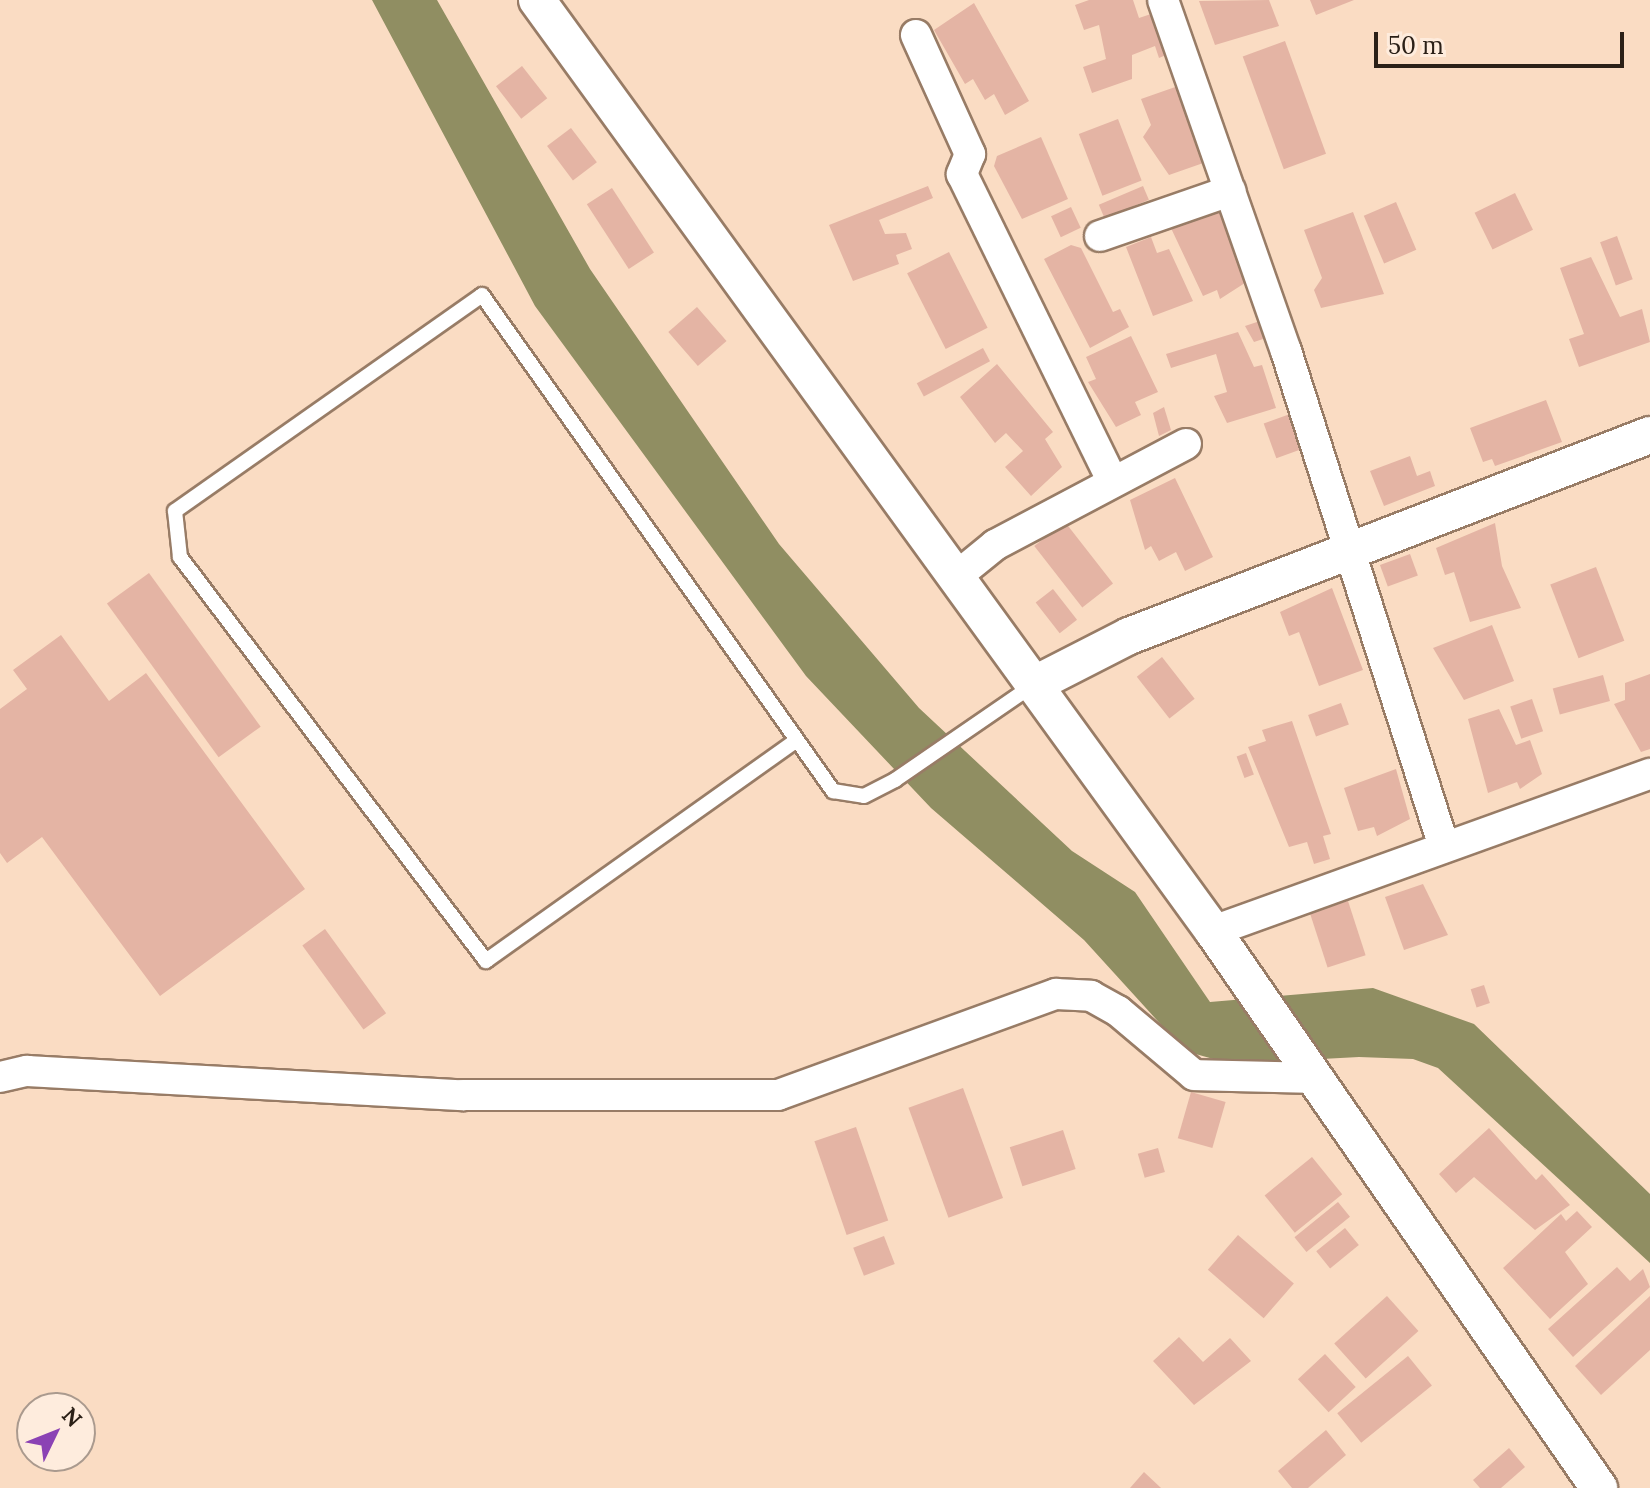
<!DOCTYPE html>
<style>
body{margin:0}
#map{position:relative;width:1650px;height:1488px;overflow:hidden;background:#fadcc3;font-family:Lora,serif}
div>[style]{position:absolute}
.water>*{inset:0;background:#908e62}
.building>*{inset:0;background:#e4b4a4;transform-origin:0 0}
.roads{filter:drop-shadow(2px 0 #987c66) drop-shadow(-2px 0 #987c66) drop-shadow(0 2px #987c66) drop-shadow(0 -2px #987c66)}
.service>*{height:14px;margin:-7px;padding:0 7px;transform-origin:7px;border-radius:7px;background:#fff}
.minor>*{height:30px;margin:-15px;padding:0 15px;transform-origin:15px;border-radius:15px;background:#fff}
.tertiary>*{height:36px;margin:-18px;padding:0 18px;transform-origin:18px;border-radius:18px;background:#fff}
span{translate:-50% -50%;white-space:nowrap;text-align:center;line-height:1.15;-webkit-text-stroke:6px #feecdd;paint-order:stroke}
.north{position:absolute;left:16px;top:1392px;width:80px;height:80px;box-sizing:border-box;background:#feecdd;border:2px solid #aa9a8e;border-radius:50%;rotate:47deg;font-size:22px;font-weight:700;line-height:32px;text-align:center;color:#2b2017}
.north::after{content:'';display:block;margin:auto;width:28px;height:36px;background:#8b42b4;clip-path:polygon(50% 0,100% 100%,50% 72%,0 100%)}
.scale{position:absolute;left:1374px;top:32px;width:250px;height:36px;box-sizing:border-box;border:4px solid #2b2017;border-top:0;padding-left:10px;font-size:24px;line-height:28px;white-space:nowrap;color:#2b2017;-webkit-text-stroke:6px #feecdd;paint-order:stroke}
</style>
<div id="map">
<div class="water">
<div style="clip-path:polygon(372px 0,437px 0,590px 269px,779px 544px,919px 708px,1072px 851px,1135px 892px,1210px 1002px,1373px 988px,1474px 1024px,1650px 1194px,1650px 1263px,1438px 1068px,1413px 1059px,1359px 1057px,1231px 1064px,1185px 1051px,1084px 940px,931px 808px,806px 676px,535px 306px)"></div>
</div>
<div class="building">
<div style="clip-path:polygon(1089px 0,1133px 0,1139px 18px,1151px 14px,1166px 55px,1159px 58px,1155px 46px,1132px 55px,1132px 79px,1092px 93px,1083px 67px,1106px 59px,1099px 25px,1084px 30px,1075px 5px)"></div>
<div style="clip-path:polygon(1269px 0,1279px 26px,1215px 45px,1199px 1px)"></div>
<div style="clip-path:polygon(1310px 0,1354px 0,1316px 15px)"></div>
<div style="clip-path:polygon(974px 3px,1029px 101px,1005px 115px,994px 94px,985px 100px,973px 79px,965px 84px,934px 30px)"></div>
<div style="left:1285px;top:41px;width:120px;height:45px;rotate:70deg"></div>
<div style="left:522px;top:66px;width:41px;height:33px;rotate:52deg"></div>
<div style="clip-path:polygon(1181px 85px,1209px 161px,1169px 175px,1143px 137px,1151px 125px,1141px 99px)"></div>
<div style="left:1118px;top:119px;width:66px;height:42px;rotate:69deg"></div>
<div style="left:571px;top:128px;width:43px;height:30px;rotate:53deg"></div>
<div style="clip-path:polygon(1041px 137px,1068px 199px,1022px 219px,994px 166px,997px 156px)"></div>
<div style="clip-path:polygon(928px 186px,933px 198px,879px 220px,885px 234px,906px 233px,912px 249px,896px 255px,899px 264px,853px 281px,829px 225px)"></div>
<div style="left:1143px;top:186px;width:15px;height:48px;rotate:67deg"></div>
<div style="left:612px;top:188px;width:77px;height:30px;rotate:57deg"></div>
<div style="left:1515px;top:193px;width:41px;height:45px;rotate:64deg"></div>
<div style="left:1396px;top:202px;width:52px;height:35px;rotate:67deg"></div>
<div style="left:1071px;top:207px;width:23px;height:22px;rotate:65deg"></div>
<div style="clip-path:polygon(1220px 208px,1248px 281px,1220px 299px,1217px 290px,1203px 296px,1170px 226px)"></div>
<div style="clip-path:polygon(1353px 212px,1384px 294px,1321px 308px,1314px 290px,1322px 278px,1304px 230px)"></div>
<div style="left:1617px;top:236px;width:46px;height:18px;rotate:70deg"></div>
<div style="clip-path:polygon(1151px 237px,1157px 253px,1169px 249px,1193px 301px,1153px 316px,1126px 247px)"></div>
<div style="clip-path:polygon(1071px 245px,1081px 248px,1113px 312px,1120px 309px,1129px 327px,1090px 348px,1044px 259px)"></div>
<div style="left:949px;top:252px;width:85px;height:47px;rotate:63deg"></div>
<div style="clip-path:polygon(1591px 257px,1620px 317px,1642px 309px,1650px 342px,1579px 367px,1569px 339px,1584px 334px,1560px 268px)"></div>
<div style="left:697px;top:307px;width:45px;height:38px;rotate:49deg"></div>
<div style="clip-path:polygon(1263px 320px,1269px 337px,1254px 342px,1245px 326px)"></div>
<div style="clip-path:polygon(1238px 332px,1254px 367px,1262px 365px,1276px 408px,1227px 423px,1214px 396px,1227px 392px,1216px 354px,1171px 368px,1166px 354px)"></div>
<div style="clip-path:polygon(1131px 336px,1158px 392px,1135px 402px,1141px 415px,1116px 427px,1088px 382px,1096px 379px,1086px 357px)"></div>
<div style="left:983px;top:348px;width:15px;height:75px;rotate:62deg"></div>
<div style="clip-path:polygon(997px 364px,1053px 432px,1045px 439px,1062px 467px,1031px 496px,1005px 467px,1023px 451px,1006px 433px,995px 443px,960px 397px)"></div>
<div style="clip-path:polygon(1546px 400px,1562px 442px,1495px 466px,1492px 459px,1483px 462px,1470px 428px)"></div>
<div style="clip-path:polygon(1164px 407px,1171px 430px,1159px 436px,1153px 413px)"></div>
<div style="left:1290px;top:414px;width:37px;height:28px;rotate:70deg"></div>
<div style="clip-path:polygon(1410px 456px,1417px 476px,1430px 471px,1435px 486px,1384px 506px,1370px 471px)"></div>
<div style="clip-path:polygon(1175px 478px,1213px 557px,1185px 571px,1176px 552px,1159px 561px,1151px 546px,1145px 550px,1130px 500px)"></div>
<div style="left:1065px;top:522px;width:78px;height:39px;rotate:52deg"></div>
<div style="clip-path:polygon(1495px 523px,1502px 566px,1521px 608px,1470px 622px,1454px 572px,1445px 575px,1436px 548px)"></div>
<div style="left:1410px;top:554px;width:23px;height:32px;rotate:70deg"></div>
<div style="left:1596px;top:567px;width:79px;height:49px;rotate:69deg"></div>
<div style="left:149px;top:573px;width:190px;height:52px;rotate:54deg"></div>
<div style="clip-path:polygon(1332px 588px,1363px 670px,1319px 686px,1299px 632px,1289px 636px,1280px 612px)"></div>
<div style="left:1053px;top:589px;width:39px;height:22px;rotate:52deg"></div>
<div style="clip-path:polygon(1492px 625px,1514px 681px,1464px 700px,1433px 648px)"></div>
<div style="clip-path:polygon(61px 635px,109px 701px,146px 673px,305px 889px,160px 996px,42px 837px,7px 863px,0 853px,0 709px,27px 689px,13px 670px)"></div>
<div style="left:1162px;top:657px;width:53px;height:32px;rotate:52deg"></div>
<div style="clip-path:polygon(1650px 674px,1650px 749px,1641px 752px,1614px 704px,1625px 700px,1625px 683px)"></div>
<div style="left:1603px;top:675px;width:27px;height:52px;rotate:75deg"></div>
<div style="left:1532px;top:699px;width:34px;height:23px;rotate:71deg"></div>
<div style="left:1341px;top:703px;width:23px;height:35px;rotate:70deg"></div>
<div style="clip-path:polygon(1499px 709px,1516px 745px,1530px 740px,1542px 774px,1520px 789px,1517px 782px,1488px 793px,1468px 719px)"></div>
<div style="clip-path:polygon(1292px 721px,1331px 834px,1323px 836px,1330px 859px,1314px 864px,1307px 842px,1289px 847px,1248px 747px,1266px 741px,1262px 730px)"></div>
<div style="left:1246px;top:753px;width:23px;height:10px;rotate:70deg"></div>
<div style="clip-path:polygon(1396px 769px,1410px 819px,1377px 836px,1374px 827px,1358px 831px,1344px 788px)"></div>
<div style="clip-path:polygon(1423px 884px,1448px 935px,1404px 950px,1385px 897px)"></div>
<div style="left:1348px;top:901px;width:57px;height:40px;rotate:72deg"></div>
<div style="left:325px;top:929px;width:104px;height:28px;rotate:54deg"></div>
<div style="left:1484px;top:985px;width:19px;height:14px;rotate:72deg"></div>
<div style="left:963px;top:1088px;width:117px;height:58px;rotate:70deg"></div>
<div style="left:1191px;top:1092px;width:36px;height:48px;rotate:16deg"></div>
<div style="left:856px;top:1127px;width:99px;height:44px;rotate:71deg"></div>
<div style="clip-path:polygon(1489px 1128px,1536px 1180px,1542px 1174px,1570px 1205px,1535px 1230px,1474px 1177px,1456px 1193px,1439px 1174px)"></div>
<div style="left:1063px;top:1130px;width:41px;height:56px;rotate:72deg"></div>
<div style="left:1158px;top:1148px;width:25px;height:21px;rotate:74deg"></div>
<div style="left:1312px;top:1157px;width:48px;height:61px;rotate:51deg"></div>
<div style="left:1338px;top:1202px;width:19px;height:56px;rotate:51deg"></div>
<div style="clip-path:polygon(1577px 1211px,1592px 1227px,1565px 1252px,1588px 1284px,1550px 1319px,1503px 1268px,1561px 1214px,1566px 1221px)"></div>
<div style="left:1345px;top:1228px;width:22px;height:37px;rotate:51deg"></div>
<div style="left:1238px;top:1235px;width:74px;height:46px;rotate:41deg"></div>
<div style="left:884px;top:1236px;width:30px;height:33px;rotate:69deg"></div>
<div style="clip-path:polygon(1617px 1267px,1630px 1281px,1643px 1269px,1650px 1287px,1573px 1357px,1548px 1329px)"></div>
<div style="left:1387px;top:1296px;width:47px;height:71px;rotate:48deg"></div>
<div style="clip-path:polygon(1650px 1296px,1650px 1350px,1601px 1395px,1575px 1366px)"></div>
<div style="clip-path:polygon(1179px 1337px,1203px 1362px,1230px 1338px,1251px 1361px,1194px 1405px,1153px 1361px)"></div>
<div style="left:1325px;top:1354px;width:45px;height:37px;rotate:47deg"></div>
<div style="left:1408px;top:1356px;width:38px;height:91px;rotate:51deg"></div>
<div style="clip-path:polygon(1326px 1430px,1346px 1455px,1308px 1488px,1292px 1488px,1278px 1471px)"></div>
<div style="clip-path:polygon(1509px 1448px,1525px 1467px,1501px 1488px,1480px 1488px,1473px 1480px)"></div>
<div style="clip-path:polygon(1144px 1472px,1161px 1488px,1130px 1488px)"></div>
</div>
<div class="roads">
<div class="service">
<div style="left:794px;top:742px;width:378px;rotate:144.6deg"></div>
<div style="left:486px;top:961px;width:507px;rotate:-127.14deg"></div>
<div style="left:180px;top:557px;width:46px;rotate:-96.2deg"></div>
<div style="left:175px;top:511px;width:375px;rotate:-35.1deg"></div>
<div style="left:482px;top:295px;width:608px;rotate:54.71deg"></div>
<div style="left:833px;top:791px;width:31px;rotate:9deg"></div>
<div style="left:864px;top:796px;width:35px;rotate:-27deg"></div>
<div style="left:895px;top:780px;width:166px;rotate:-34.5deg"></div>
</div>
<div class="minor">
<div style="left:1163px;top:0;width:372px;rotate:70.7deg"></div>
<div style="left:1286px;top:351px;width:521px;rotate:72.33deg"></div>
<div style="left:916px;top:35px;width:131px;rotate:65.6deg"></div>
<div style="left:970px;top:154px;width:22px;rotate:112deg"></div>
<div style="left:962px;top:174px;width:339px;rotate:63.9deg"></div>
<div style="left:1100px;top:236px;width:138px;rotate:-19.1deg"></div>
<div style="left:957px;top:576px;width:49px;rotate:-39.2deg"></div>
<div style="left:995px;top:545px;width:216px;rotate:-27.9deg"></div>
<div style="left:1213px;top:931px;width:464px;rotate:-19.8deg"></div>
<div style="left:0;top:1077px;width:28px;rotate:-13deg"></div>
<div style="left:27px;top:1071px;width:437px;rotate:3.2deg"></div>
<div style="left:463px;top:1095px;width:315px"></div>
<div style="left:778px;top:1095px;width:296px;rotate:-20deg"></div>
<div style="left:1056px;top:994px;width:35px;rotate:3deg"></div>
<div style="left:1091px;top:996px;width:31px;rotate:29deg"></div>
<div style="left:1118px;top:1011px;width:99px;rotate:40.1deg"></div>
<div style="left:1194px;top:1075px;width:119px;rotate:1.4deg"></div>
</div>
<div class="tertiary">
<div style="left:537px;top:0;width:1151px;rotate:54.02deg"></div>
<div style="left:1213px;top:931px;width:678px;rotate:55.28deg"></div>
<div style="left:1035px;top:684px;width:106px;rotate:-27.1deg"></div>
<div style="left:1129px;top:636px;width:558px;rotate:-21.1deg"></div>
</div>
</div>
<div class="north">N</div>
<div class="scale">50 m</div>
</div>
